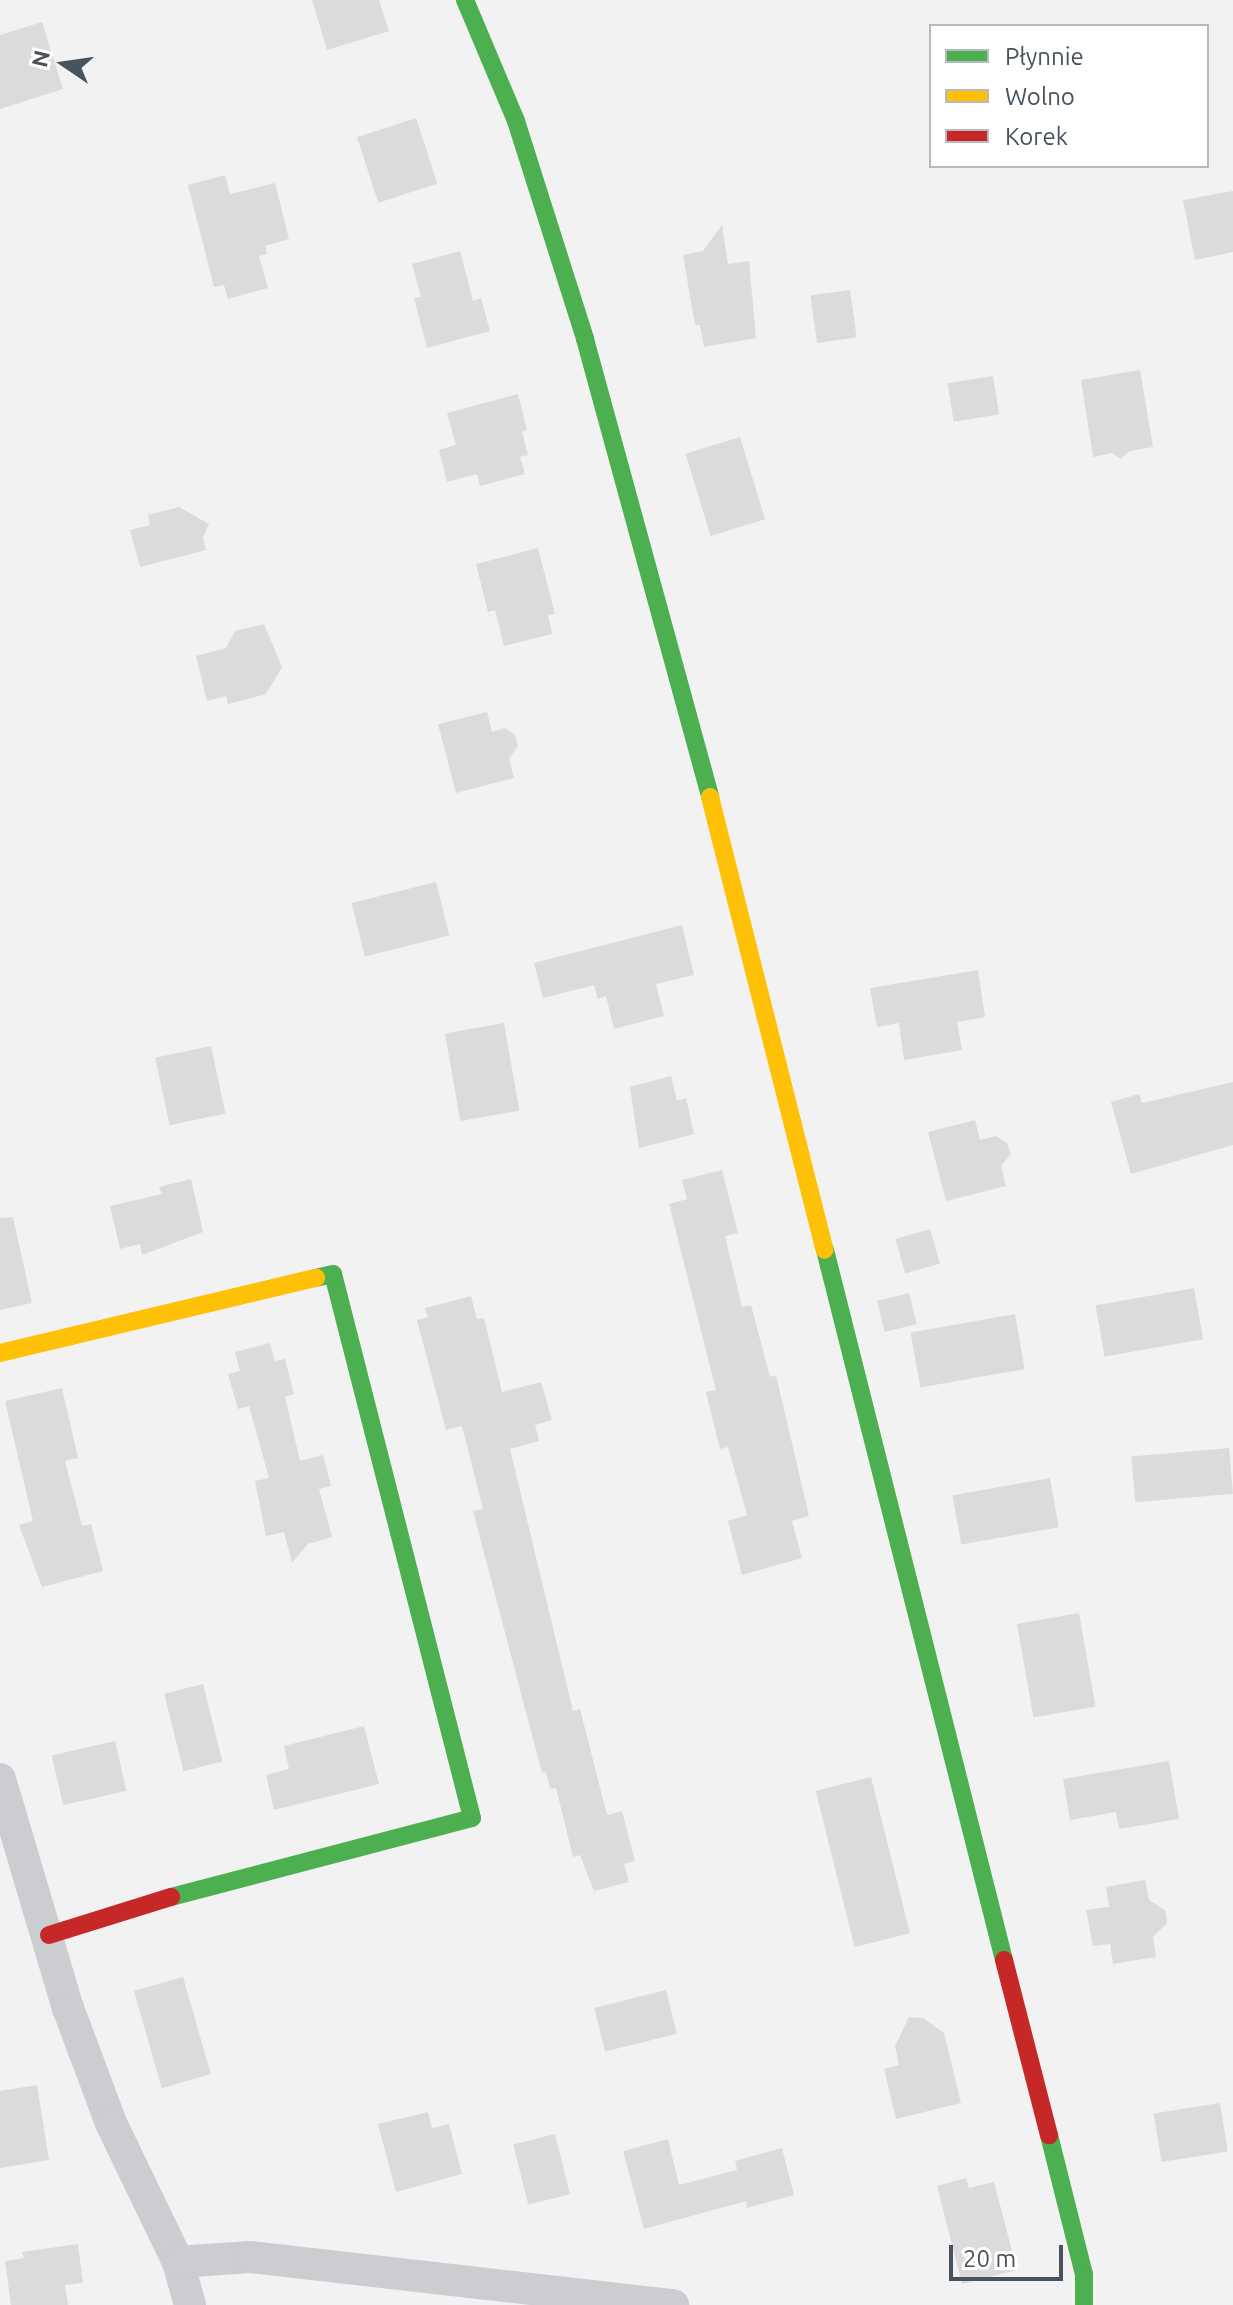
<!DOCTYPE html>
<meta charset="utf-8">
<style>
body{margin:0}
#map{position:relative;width:1233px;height:2305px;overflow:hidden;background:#f2f2f2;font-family:Ubuntu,sans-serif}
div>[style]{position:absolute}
.building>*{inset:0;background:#dbdbdc;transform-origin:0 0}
.street>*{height:32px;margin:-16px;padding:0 16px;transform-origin:16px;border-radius:16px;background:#cbcdd0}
.fast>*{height:18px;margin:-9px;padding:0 9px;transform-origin:9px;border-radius:9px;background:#4caf50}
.slow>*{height:18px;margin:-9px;padding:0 9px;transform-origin:9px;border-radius:9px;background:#ffc107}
.jam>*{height:18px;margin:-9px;padding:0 9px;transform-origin:9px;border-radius:9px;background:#c62828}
span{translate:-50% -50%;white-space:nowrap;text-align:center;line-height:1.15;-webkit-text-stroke:8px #fff;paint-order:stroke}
.legend{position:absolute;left:929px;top:24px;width:280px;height:144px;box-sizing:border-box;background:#fff;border:2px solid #b6babf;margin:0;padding:10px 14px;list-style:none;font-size:24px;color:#48535e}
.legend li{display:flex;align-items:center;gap:16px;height:40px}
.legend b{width:40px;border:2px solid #b6babf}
.north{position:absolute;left:24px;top:24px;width:80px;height:80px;-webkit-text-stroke:6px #fff;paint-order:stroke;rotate:283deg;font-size:22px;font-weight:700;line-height:32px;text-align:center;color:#48535e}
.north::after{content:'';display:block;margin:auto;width:28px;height:36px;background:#48535e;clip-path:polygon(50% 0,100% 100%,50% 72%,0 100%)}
.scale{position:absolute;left:949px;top:2245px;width:114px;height:36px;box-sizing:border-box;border:4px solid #48535e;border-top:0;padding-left:10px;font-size:24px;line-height:28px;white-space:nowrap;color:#48535e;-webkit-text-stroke:6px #fff;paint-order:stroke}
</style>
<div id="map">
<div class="building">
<div style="clip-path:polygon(312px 0,379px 0,389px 31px,327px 50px)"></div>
<div style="clip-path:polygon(42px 22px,63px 89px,0 109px,0 35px)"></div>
<div style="left:416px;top:118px;width:69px;height:62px;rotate:72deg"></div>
<div style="clip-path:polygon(225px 175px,230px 194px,275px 183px,289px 239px,265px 246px,267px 254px,259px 256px,268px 288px,228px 299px,224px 285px,214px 287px,188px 185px)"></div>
<div style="clip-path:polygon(1233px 191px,1233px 252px,1195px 260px,1183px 200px)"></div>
<div style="clip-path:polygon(722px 225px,728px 264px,749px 261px,756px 338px,704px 347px,700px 325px,695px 325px,683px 255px,703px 251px)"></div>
<div style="clip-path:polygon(460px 251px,473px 301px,481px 298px,490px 331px,427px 348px,414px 298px,421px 297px,412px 264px)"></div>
<div style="left:850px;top:290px;width:48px;height:40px;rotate:82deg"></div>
<div style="clip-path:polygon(1140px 370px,1153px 447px,1129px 451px,1121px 459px,1112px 453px,1093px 457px,1081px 380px)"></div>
<div style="left:993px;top:376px;width:39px;height:46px;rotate:81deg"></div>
<div style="clip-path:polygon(518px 394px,527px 430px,522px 432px,528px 455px,520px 457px,525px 474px,480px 486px,477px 474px,447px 482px,439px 450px,456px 445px,447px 413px)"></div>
<div style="left:740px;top:437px;width:86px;height:57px;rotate:73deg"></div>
<div style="clip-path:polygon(179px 507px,209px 524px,203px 538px,206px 550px,140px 567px,130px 530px,150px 525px,148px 515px)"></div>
<div style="clip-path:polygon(538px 548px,555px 614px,548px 615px,552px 634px,504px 646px,495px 610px,488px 612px,476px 564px)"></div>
<div style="clip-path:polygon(264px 624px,282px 667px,266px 694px,228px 704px,226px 696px,207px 701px,196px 656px,226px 648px,235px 631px)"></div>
<div style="clip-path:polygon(487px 712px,492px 732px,505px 728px,515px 735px,518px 746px,509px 759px,514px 778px,456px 793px,438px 724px)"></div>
<div style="left:436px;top:882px;width:55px;height:87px;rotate:76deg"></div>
<div style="clip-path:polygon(682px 925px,694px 975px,656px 984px,664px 1016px,614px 1029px,606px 996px,598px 999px,594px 985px,543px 998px,534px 963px)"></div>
<div style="clip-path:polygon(978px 970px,985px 1017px,957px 1022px,962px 1050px,904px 1060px,899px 1023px,877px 1027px,870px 988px)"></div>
<div style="left:504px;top:1023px;width:89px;height:60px;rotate:80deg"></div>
<div style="left:211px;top:1046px;width:69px;height:57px;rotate:78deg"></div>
<div style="clip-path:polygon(671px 1076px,677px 1101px,686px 1098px,694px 1134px,639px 1148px,630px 1087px)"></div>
<div style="clip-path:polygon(1233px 1082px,1233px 1145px,1131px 1174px,1111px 1102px,1139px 1094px,1142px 1103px)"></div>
<div style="clip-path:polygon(975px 1120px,980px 1140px,996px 1136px,1007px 1143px,1011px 1154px,1001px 1166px,1006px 1186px,946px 1201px,928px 1132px)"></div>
<div style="clip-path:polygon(722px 1170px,738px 1233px,725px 1236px,742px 1307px,751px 1305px,770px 1377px,776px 1375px,809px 1516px,792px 1521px,802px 1558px,742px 1575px,728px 1521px,747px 1515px,728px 1447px,720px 1449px,706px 1392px,716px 1390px,669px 1204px,687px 1199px,682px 1180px)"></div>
<div style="clip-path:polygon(191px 1179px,203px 1232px,142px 1255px,140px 1244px,120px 1249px,110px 1206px,162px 1194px,159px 1187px)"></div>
<div style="clip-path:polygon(13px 1217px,32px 1303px,0 1310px,0 1218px)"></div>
<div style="left:930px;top:1229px;width:36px;height:36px;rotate:74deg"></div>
<div style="left:1194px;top:1288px;width:52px;height:100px;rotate:80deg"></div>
<div style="left:909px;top:1293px;width:32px;height:33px;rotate:76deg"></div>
<div style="clip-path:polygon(471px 1296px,477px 1319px,484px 1318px,502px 1392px,541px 1382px,552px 1420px,535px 1425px,539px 1441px,510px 1449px,573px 1711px,580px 1709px,607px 1815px,622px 1811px,635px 1861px,624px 1864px,629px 1882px,594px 1891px,580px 1855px,573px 1857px,556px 1788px,550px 1789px,546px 1772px,542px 1773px,473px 1511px,483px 1509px,462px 1426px,446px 1430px,417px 1320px,428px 1317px,425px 1308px)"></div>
<div style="left:1015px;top:1314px;width:56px;height:106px;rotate:80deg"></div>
<div style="clip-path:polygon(270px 1343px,275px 1361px,285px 1359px,294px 1394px,285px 1397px,300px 1461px,323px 1455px,331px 1486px,319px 1489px,332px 1537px,308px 1544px,292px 1563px,284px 1532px,266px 1536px,255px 1481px,269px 1478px,249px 1406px,238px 1409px,228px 1374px,240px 1371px,235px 1352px)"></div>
<div style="clip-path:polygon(62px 1388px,78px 1458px,65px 1461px,82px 1526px,91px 1524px,103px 1571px,42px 1587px,19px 1525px,33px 1521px,5px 1401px)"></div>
<div style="left:1229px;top:1448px;width:46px;height:98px;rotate:85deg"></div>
<div style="left:1050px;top:1478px;width:50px;height:99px;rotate:80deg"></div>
<div style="left:1079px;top:1613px;width:95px;height:63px;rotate:80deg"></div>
<div style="left:203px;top:1684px;width:80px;height:40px;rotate:76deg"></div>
<div style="clip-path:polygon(364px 1726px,379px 1784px,274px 1810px,266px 1775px,289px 1769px,284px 1746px)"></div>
<div style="left:115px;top:1741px;width:51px;height:65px;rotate:77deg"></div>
<div style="clip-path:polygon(1169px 1761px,1179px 1819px,1119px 1829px,1116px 1812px,1070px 1820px,1063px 1779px)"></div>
<div style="left:871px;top:1777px;width:161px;height:57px;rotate:76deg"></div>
<div style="clip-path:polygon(1145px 1880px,1149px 1900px,1165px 1910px,1167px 1923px,1153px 1937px,1156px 1957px,1113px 1964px,1110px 1944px,1093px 1946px,1086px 1910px,1109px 1907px,1106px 1887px)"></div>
<div style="left:183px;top:1977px;width:101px;height:51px;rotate:74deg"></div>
<div style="left:666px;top:1990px;width:45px;height:74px;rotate:76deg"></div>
<div style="clip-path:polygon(909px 2017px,923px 2018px,944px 2033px,961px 2103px,896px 2119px,884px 2069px,899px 2065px,895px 2046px)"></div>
<div style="clip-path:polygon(37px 2085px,49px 2160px,0 2168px,0 2091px)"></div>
<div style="left:1220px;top:2103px;width:49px;height:67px;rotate:81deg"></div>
<div style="clip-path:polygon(428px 2112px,432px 2128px,449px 2124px,462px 2174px,396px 2192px,378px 2124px)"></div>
<div style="left:555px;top:2134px;width:62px;height:43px;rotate:76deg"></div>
<div style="clip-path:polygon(668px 2139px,679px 2185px,737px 2170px,735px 2161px,782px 2148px,794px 2195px,747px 2208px,746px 2201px,644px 2229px,623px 2151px)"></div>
<div style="clip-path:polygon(966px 2178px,969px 2188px,994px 2182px,1017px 2270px,962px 2284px,937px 2186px)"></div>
<div style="clip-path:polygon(78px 2244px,83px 2283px,65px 2285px,68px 2305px,11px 2305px,5px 2261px,24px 2258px,22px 2252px)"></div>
</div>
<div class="street">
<div style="left:0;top:1779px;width:239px;rotate:73.5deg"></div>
<div style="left:68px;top:2008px;width:123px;rotate:69.5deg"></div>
<div style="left:111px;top:2123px;width:154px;rotate:64.3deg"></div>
<div style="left:178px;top:2262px;width:45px;rotate:74.4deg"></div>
<div style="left:178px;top:2262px;width:72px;rotate:-4deg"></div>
<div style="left:250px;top:2257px;width:426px;rotate:6.5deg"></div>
</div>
<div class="fast">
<div style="left:465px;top:0;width:131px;rotate:67.1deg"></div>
<div style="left:516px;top:121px;width:229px;rotate:72.4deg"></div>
<div style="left:585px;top:339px;width:475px;rotate:74.7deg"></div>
<div style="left:825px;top:1250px;width:732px;rotate:75.85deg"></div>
<div style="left:171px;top:1897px;width:311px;rotate:-14.7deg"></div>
<div style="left:472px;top:1818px;width:561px;rotate:-104.33deg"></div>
<div style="left:333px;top:1274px;width:17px;rotate:167deg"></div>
<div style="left:1049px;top:2135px;width:143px;rotate:75.9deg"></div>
<div style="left:1084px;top:2274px;width:31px;rotate:90deg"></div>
</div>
<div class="slow">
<div style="left:710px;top:797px;width:467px;rotate:75.8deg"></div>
<div style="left:0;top:1353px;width:325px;rotate:-13.4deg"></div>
</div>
<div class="jam">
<div style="left:49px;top:1935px;width:128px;rotate:-17.3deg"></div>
<div style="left:1004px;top:1960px;width:181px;rotate:75.6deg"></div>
</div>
<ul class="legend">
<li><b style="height:10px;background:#4caf50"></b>Płynnie</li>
<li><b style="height:10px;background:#ffc107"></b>Wolno</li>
<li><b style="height:10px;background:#c62828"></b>Korek</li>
</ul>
<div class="north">N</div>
<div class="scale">20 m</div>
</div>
